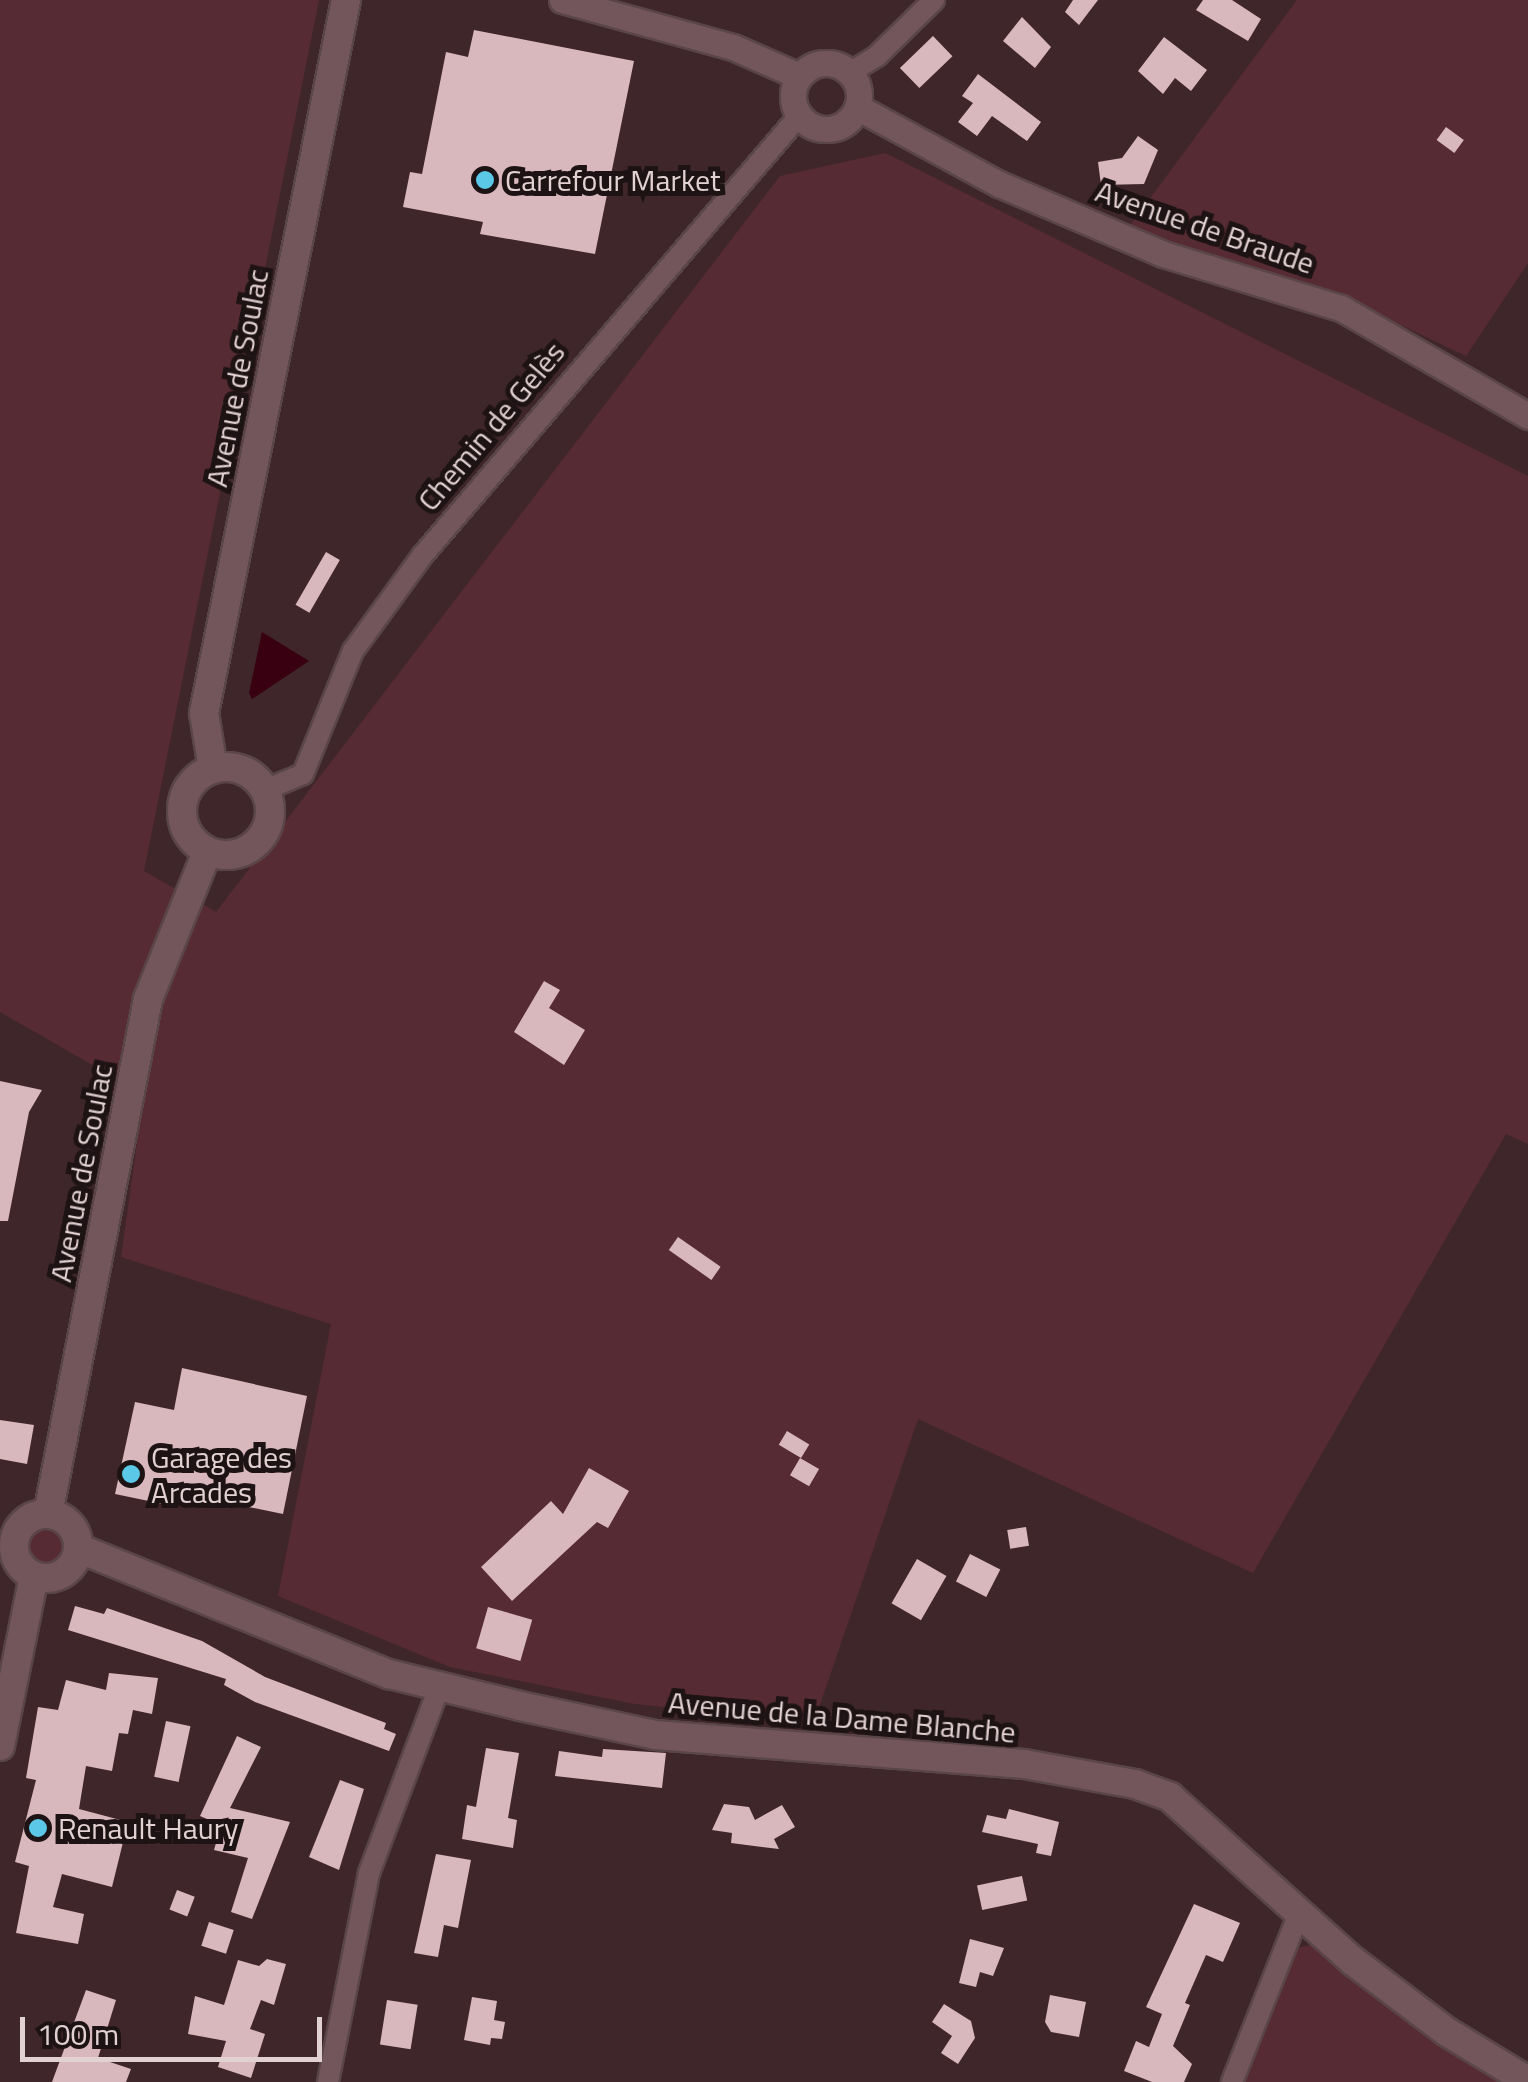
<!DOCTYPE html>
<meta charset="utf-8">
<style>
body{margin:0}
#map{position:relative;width:1528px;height:2082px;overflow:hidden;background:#3f262a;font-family:"Titillium Web",sans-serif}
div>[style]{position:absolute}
.green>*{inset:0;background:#572b34}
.round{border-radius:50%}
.water>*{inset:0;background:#390011}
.building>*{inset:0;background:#d9b8bd;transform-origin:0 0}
.roads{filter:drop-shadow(2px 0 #5a4549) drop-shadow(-2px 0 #5a4549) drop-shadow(0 2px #5a4549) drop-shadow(0 -2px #5a4549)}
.minor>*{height:20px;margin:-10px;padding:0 10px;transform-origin:10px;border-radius:10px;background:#73565b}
.tertiary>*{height:25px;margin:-12.5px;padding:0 12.5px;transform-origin:12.5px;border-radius:12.5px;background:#73565b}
.tertiary>.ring{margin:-12.5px;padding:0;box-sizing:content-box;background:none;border:25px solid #73565b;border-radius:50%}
.secondary>*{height:28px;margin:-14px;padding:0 14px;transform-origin:14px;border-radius:14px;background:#73565b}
.secondary>.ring{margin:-14px;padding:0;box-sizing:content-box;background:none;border:28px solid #73565b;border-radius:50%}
.dots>*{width:28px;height:28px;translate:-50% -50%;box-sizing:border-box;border:5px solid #1e1314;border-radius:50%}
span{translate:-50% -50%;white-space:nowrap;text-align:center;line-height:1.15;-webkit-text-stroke:10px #1e1314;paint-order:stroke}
.poi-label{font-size:30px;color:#e2d1d3}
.left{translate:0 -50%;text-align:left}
.street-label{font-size:30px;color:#e2d1d3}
.scale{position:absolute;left:20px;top:2017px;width:302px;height:45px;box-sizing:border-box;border:5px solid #e2d1d3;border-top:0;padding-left:12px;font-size:30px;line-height:35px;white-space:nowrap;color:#e2d1d3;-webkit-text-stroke:8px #1e1314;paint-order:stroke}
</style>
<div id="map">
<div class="green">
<div style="clip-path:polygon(0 0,319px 0,144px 871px,216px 912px,780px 176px,885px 153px,1528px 476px,1528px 1144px,1506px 1134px,1253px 1573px,918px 1419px,814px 1722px,635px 1704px,450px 1667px,278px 1596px,331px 1324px,121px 1257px,146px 1079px,103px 1071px,0 1012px)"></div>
<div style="clip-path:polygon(1297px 0,1528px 0,1528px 263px,1466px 356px,1329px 291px,1128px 228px)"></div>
<div class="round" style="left:22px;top:1523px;width:46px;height:46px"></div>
<div style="clip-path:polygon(1316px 1944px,1504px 2082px,1238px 2082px,1290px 1957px,1297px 1948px)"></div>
</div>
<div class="water">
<div style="clip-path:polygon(262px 632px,309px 661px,252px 699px,249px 693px)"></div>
</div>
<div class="building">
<div style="clip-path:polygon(1073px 0,1098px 0,1079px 25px,1065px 12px)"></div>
<div style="clip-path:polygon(1203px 0,1232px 0,1261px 19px,1248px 41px,1196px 10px)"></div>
<div style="clip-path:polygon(1022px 17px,1051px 47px,1035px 68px,1003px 41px)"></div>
<div style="clip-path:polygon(474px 30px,634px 61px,595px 254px,480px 234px,483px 222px,403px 207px,410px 172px,422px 174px,446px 52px,468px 57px)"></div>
<div style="left:933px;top:36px;width:28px;height:46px;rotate:46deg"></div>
<div style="clip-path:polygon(1164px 37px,1207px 70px,1191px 91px,1175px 78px,1163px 94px,1138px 71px)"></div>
<div style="clip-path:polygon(978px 74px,1041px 122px,1027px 141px,992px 116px,977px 136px,958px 122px,973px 103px,962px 96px)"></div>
<div style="left:1446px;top:127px;width:22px;height:16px;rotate:36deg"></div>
<div style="clip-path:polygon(1138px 136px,1158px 150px,1144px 184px,1101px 185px,1098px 162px,1122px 158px)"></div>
<div style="left:326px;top:552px;width:16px;height:61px;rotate:30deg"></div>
<div style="clip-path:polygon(544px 981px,560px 990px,549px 1008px,585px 1030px,564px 1065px,514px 1032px)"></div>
<div style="clip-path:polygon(0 1081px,42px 1090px,29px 1112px,8px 1221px,0 1221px)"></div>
<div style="left:678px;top:1237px;width:52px;height:16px;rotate:35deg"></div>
<div style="clip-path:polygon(182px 1368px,307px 1396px,283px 1514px,171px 1491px,168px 1505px,115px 1494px,135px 1402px,174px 1410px)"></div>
<div style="clip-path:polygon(0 1420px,34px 1425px,27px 1464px,0 1459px)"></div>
<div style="left:787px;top:1431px;width:26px;height:16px;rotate:31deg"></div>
<div style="left:800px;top:1458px;width:22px;height:20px;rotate:30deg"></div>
<div style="clip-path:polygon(589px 1468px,629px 1491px,608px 1528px,597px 1522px,512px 1601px,481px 1567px,551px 1501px,563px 1514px)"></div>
<div style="left:1026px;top:1527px;width:19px;height:19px;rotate:81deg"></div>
<div style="left:970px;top:1554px;width:34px;height:31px;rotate:27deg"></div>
<div style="left:917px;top:1559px;width:34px;height:51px;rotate:30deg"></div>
<div style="clip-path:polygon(75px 1606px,104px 1614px,107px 1608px,202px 1641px,265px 1677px,386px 1723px,384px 1729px,396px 1734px,389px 1751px,255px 1702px,224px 1685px,226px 1679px,68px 1630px)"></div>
<div style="left:488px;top:1607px;width:46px;height:43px;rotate:16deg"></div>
<div style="clip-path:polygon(109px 1673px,158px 1678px,152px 1714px,133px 1710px,128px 1734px,119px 1733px,112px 1771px,86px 1766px,79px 1809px,128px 1822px,112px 1887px,62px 1874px,53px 1907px,84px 1914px,78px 1944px,16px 1933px,29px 1866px,15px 1862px,36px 1780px,26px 1778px,38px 1707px,58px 1710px,66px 1680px,106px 1690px)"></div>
<div style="left:166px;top:1721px;width:25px;height:57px;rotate:12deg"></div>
<div style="clip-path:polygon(237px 1736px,261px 1747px,230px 1808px,290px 1822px,252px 1919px,231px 1912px,248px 1858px,214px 1850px,221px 1825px,200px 1816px)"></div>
<div style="clip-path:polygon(486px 1748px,519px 1753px,508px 1818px,517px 1820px,513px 1848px,462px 1839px,467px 1805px,476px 1807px)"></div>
<div style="clip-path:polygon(603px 1749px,666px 1753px,662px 1788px,555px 1776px,559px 1751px,602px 1757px)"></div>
<div style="clip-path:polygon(340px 1780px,364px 1789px,339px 1870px,309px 1857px)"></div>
<div style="clip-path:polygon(724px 1804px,749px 1807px,755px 1820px,782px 1805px,795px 1827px,774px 1839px,779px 1849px,731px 1843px,732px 1833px,712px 1830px)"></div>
<div style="clip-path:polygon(1009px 1809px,1059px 1822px,1051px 1856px,1036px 1853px,1038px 1844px,982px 1832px,987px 1815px,1006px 1819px)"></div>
<div style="clip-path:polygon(436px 1854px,471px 1860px,458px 1928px,444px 1925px,438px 1957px,414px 1953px)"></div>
<div style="left:1022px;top:1876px;width:25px;height:46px;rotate:78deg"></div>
<div style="left:177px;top:1890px;width:19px;height:21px;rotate:21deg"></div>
<div style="clip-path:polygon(1194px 1904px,1240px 1923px,1223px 1962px,1206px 1955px,1185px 2003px,1190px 2005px,1173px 2046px,1192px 2064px,1184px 2082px,1152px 2082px,1124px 2071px,1136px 2041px,1149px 2047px,1162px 2014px,1146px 2007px)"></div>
<div style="left:209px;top:1922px;width:26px;height:25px;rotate:18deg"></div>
<div style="clip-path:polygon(970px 1939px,1004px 1948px,993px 1976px,980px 1972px,976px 1987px,959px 1983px)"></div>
<div style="clip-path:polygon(267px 1959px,286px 1964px,274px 2005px,261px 2000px,250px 2029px,265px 2034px,251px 2078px,218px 2067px,226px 2041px,188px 2034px,195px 1996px,224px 2005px,238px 1960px,259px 1966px)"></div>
<div style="clip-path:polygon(86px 1990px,116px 2000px,98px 2058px,131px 2069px,126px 2082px,52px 2082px)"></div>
<div style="clip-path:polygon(1050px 1995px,1086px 2002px,1079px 2037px,1051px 2032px,1045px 2022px)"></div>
<div style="clip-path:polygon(472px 1997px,497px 2001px,494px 2020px,505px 2022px,502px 2039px,491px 2038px,490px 2045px,464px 2040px)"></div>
<div style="left:387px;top:2000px;width:31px;height:45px;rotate:9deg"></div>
<div style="clip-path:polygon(944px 2004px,971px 2021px,975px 2038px,958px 2064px,941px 2053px,952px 2036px,932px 2022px)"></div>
</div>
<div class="roads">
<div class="minor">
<div style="left:849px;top:73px;width:33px;rotate:-31deg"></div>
<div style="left:877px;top:56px;width:80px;rotate:-44.5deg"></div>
<div style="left:265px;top:790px;width:41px;rotate:-22.8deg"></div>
<div style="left:303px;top:774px;width:133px;rotate:-67.9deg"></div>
<div style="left:353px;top:651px;width:117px;rotate:-54deg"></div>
<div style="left:422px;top:556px;width:579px;rotate:-49.41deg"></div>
<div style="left:328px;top:2082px;width:213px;rotate:-78.9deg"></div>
<div style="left:369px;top:1873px;width:198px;rotate:-69.3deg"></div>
<div style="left:1232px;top:2082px;width:181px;rotate:-68.3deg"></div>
</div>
<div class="tertiary">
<div style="left:562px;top:0;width:177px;rotate:15.4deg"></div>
<div style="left:733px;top:47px;width:72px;rotate:23.7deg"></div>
<div class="ring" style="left:793px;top:63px;width:41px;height:41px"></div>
<div style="left:857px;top:107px;width:162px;rotate:28.5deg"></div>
<div style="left:999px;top:184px;width:178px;rotate:23.1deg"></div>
<div style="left:1163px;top:254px;width:186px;rotate:16.9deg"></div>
<div style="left:1341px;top:308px;width:216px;rotate:30deg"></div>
</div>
<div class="secondary">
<div class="ring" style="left:182px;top:767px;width:60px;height:60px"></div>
<div style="left:213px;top:769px;width:57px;rotate:-99.1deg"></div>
<div style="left:204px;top:713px;width:727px;rotate:-78.74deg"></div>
<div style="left:48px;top:1514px;width:525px;rotate:-79.01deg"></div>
<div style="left:148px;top:999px;width:158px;rotate:-68.1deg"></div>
<div class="ring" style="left:14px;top:1514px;width:36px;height:36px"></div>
<div style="left:78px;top:1548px;width:336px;rotate:22.1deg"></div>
<div style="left:389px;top:1674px;width:135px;rotate:13.7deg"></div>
<div style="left:520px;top:1706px;width:138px;rotate:12.1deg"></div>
<div style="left:655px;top:1735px;width:370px;rotate:4.5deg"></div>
<div style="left:1024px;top:1764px;width:113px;rotate:10.2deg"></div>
<div style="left:1135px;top:1784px;width:37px;rotate:20deg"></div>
<div style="left:1170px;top:1797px;width:246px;rotate:41.9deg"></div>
<div style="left:1353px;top:1961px;width:118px;rotate:37.1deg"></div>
<div style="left:1447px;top:2032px;width:95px;rotate:31.2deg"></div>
<div style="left:0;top:1746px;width:173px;rotate:-78.7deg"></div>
</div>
</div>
<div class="dots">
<div style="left:485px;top:180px;background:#5ac8e6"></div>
<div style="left:131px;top:1474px;background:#5ac8e6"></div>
<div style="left:38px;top:1828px;background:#5ac8e6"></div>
</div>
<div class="poi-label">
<span class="left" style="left:505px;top:180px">Carrefour Market</span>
<span class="left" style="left:151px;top:1474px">Garage des<br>Arcades</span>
<span class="left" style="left:58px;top:1828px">Renault Haury</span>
</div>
<div class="street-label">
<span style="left:1205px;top:227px;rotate:19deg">Avenue de Braude</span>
<span style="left:237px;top:378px;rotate:-79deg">Avenue de Soulac</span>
<span style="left:491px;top:426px;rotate:-50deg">Chemin de Gelès</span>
<span style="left:81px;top:1173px;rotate:-79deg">Avenue de Soulac</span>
<span style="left:842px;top:1717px;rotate:5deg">Avenue de la Dame Blanche</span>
</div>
<div class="scale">100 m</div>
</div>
